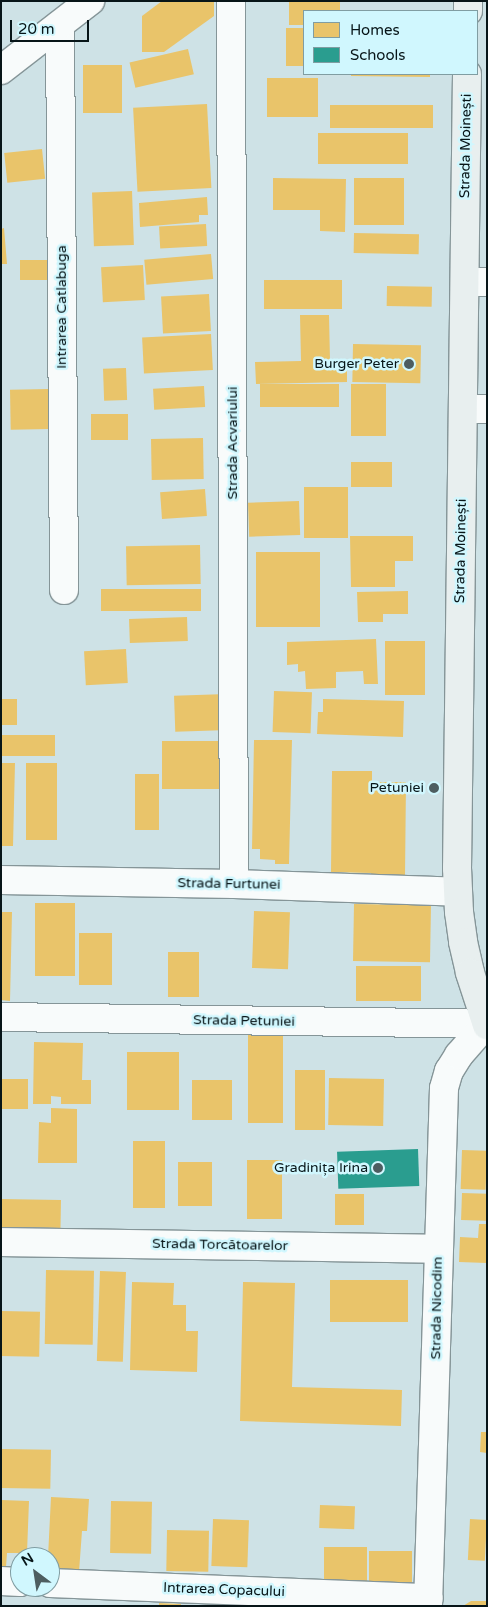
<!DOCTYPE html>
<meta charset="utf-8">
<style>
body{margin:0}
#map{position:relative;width:488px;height:1607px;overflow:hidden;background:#cee2e6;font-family:"Varela Round",sans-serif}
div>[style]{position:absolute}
.homes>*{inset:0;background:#e9c46a;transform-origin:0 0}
.schools>*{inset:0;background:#2a9d8f;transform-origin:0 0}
.roads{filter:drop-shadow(1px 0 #859598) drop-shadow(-1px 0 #859598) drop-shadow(0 1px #859598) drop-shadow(0 -1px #859598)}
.minor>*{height:28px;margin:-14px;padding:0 14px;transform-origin:14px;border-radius:14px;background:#f8fbfb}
.secondary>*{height:28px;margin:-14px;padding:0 14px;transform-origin:14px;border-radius:14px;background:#e8efef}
.dots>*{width:14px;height:14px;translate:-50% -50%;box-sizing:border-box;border:2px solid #d0f7fe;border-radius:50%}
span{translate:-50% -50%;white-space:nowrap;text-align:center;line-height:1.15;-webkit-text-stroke:5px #d0f7fe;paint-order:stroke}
.street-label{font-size:14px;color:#071518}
.poi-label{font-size:14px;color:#071518}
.right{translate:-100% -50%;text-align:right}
.frame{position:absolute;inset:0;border:2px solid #071518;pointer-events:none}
.legend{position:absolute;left:303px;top:10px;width:175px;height:65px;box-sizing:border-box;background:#d0f7fe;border:1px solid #809da2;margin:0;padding:6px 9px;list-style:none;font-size:15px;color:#071518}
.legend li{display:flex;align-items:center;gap:10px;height:25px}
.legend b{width:25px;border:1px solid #809da2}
.north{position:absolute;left:10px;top:1547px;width:50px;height:50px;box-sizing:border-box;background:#d0f7fe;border:1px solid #809da2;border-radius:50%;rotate:329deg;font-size:14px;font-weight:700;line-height:20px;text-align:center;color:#071518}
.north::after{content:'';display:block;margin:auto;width:18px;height:22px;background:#4d5d60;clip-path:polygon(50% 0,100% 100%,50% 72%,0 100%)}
.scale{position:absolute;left:10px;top:20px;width:79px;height:22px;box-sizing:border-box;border:2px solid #071518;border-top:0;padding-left:6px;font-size:15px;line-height:18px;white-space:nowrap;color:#071518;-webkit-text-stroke:4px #d0f7fe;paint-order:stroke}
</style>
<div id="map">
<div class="homes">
<div style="clip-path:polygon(162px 1px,214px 1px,214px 16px,164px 52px,142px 52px,142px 16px)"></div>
<div style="clip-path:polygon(289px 1px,340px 1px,340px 11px,304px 11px,304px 25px,289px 25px)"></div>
<div style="left:286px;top:28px;width:18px;height:38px"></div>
<div style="left:188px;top:49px;width:26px;height:60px;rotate:77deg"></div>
<div style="left:83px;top:65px;width:39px;height:48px"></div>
<div style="clip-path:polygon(351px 74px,430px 74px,430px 77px,351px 76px)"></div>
<div style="left:267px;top:78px;width:51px;height:39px"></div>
<div style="left:207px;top:104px;width:84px;height:74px;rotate:87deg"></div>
<div style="left:330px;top:105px;width:103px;height:23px"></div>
<div style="left:408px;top:133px;width:31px;height:90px;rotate:90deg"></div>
<div style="left:42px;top:149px;width:30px;height:38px;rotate:84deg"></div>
<div style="clip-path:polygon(273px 178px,346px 179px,345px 232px,320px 231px,320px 210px,273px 210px)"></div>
<div style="left:354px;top:178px;width:50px;height:47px"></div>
<div style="left:132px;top:191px;width:54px;height:40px;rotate:88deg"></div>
<div style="clip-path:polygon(207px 197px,208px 215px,199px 215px,199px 222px,140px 227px,139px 203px)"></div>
<div style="left:206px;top:224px;width:22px;height:47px;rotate:87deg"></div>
<div style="clip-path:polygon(4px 228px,7px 264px,1px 264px,1px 229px)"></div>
<div style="left:354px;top:233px;width:65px;height:20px;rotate:1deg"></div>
<div style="left:211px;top:254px;width:25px;height:67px;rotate:85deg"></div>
<div style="left:20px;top:260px;width:30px;height:20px"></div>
<div style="left:143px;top:265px;width:35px;height:42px;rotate:87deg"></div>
<div style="left:342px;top:280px;width:29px;height:78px;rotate:90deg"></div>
<div style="left:387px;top:286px;width:45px;height:20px;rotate:1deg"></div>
<div style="left:209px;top:294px;width:37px;height:48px;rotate:87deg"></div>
<div style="clip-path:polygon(300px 315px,329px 315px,330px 360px,313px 361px,347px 361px,347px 382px,256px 384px,255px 362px,301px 361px)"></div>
<div style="left:211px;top:334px;width:36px;height:69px;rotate:87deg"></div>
<div style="left:353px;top:344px;width:68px;height:38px;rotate:1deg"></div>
<div style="left:126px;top:368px;width:32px;height:23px;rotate:88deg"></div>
<div style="left:339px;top:384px;width:23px;height:79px;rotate:90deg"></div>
<div style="left:351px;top:384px;width:35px;height:52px"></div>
<div style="left:204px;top:386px;width:21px;height:51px;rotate:87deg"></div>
<div style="left:49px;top:389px;width:40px;height:39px;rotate:89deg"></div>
<div style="left:91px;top:414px;width:37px;height:26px"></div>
<div style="left:203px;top:438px;width:41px;height:52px;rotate:89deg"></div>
<div style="left:351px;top:462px;width:41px;height:25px"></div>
<div style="left:304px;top:487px;width:44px;height:51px"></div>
<div style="left:205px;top:489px;width:27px;height:45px;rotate:86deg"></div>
<div style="left:299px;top:501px;width:34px;height:51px;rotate:88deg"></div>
<div style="clip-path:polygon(350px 536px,413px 536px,413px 561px,395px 561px,395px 587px,351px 587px)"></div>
<div style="left:200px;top:545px;width:39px;height:74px;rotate:89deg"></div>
<div style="left:320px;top:552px;width:75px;height:64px;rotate:90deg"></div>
<div style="left:201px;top:589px;width:22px;height:100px;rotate:90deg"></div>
<div style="clip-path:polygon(408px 591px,408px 614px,383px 614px,383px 622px,358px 622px,357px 592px)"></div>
<div style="left:187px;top:617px;width:24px;height:58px;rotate:88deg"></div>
<div style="clip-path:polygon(376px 639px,378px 684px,364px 684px,363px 671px,336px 672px,336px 688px,306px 689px,305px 671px,298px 672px,298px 664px,287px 665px,287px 642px)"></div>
<div style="left:425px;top:641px;width:54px;height:40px;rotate:90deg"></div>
<div style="left:126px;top:649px;width:34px;height:42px;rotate:87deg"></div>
<div style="left:274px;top:691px;width:38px;height:41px;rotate:2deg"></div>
<div style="left:227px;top:694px;width:36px;height:53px;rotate:88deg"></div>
<div style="left:1px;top:699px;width:16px;height:26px"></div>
<div style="clip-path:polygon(323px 699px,404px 701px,403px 737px,317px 734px,318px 712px,323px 712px)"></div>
<div style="left:1px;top:735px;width:54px;height:21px"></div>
<div style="clip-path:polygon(254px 740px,292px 740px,289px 864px,275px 864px,275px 860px,260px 859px,260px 849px,252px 849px)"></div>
<div style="left:229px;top:741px;width:48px;height:67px;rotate:90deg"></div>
<div style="clip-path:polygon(1px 763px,15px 763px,13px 846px,1px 846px)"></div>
<div style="left:26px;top:763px;width:31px;height:77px"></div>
<div style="clip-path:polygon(332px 771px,372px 771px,372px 782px,406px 782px,405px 876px,371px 876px,371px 873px,331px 872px)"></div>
<div style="left:135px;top:774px;width:24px;height:56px"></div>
<div style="left:35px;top:903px;width:40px;height:73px"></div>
<div style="left:354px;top:904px;width:77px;height:57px;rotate:1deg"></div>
<div style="left:254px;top:911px;width:36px;height:57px;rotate:2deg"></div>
<div style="clip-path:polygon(1px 912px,12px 912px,10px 1001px,1px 1000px)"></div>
<div style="left:79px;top:933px;width:33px;height:52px"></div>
<div style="left:199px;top:952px;width:45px;height:31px;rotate:90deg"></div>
<div style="left:356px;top:966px;width:65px;height:35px"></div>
<div style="left:248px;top:1030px;width:35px;height:93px"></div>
<div style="clip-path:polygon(34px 1042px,83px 1043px,82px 1080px,91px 1080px,91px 1104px,61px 1104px,61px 1097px,51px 1096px,51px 1104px,33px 1104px)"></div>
<div style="left:127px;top:1052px;width:52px;height:58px"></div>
<div style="left:295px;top:1070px;width:30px;height:60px"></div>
<div style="left:329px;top:1078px;width:55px;height:47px;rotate:1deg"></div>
<div style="left:1px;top:1079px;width:27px;height:30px"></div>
<div style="left:192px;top:1080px;width:40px;height:40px"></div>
<div style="clip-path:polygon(51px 1108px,77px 1109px,77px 1163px,38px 1163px,39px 1122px,51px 1123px)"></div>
<div style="left:133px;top:1141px;width:32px;height:67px"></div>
<div style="left:462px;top:1150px;width:25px;height:39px;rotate:2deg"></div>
<div style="left:282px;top:1160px;width:59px;height:35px;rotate:90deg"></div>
<div style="left:178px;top:1162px;width:34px;height:44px"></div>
<div style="left:462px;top:1193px;width:25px;height:27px;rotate:2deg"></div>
<div style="left:335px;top:1194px;width:29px;height:31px"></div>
<div style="left:1px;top:1199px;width:60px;height:28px;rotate:1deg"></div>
<div style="clip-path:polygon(479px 1224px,487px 1224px,487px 1263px,459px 1262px,460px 1237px,478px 1238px)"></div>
<div style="left:46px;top:1270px;width:48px;height:74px;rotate:1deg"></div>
<div style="left:100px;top:1271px;width:26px;height:90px;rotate:2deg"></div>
<div style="left:330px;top:1280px;width:78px;height:42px"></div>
<div style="clip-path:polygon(132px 1282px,174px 1283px,173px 1305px,186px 1305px,186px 1331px,198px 1331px,197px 1372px,130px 1370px)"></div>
<div style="clip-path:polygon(243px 1282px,295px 1283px,292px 1387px,402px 1390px,401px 1426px,240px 1421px)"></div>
<div style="left:1px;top:1311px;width:39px;height:45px;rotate:1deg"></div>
<div style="clip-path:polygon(481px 1432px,487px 1432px,487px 1453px,480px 1452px)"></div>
<div style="left:1px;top:1449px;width:50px;height:39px;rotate:1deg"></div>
<div style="clip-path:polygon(51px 1497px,89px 1499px,87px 1531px,82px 1531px,79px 1572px,50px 1570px,50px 1557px,48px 1557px)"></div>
<div style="clip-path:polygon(1px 1500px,29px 1501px,27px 1553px,7px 1553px,6px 1567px,1px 1567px)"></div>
<div style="left:111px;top:1501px;width:41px;height:52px;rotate:1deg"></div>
<div style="left:320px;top:1505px;width:35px;height:23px;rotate:2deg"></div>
<div style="left:213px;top:1519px;width:36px;height:47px;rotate:2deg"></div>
<div style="left:470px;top:1519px;width:17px;height:41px;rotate:3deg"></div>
<div style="left:167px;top:1530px;width:42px;height:41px;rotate:1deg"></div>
<div style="left:324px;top:1547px;width:43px;height:39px"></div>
<div style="left:369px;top:1551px;width:43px;height:35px"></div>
<div style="clip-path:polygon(471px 1601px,487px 1601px,487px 1606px,463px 1606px)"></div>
<div style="clip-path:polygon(159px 1603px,181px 1604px,181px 1606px,159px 1606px)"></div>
</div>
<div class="schools">
<div style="left:418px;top:1149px;width:37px;height:81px;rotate:88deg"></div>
</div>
<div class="roads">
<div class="minor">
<div style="left:231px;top:1px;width:883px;rotate:89.81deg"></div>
<div style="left:60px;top:25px;width:565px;rotate:89.59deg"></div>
<div style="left:1px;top:70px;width:113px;rotate:-37.8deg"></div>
<div style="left:465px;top:282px;width:22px"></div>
<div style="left:463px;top:409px;width:24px"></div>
<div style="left:1px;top:880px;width:233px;rotate:1deg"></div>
<div style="left:234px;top:884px;width:224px;rotate:2deg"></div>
<div style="left:1px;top:1017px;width:485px;rotate:0.8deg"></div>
<div style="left:1px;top:1242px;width:437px;rotate:0.9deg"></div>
<div style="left:1px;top:1581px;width:19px;rotate:3deg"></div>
<div style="left:50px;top:1583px;width:379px;rotate:2.3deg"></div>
<div style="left:428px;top:1606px;width:518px;rotate:-88.23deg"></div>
<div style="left:444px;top:1088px;width:18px;rotate:-74deg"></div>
<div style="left:449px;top:1071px;width:19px;rotate:-58deg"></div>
<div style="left:459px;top:1055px;width:41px;rotate:-48.9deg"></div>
</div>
<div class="secondary">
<div style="left:468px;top:11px;width:10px;rotate:-90deg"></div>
<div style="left:467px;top:74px;width:794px;rotate:90.72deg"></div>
<div style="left:457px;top:868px;width:44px;rotate:87.4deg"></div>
<div style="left:459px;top:912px;width:30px;rotate:82deg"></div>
<div style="left:463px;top:942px;width:32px;rotate:77deg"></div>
<div style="left:470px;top:973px;width:55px;rotate:71.9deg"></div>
</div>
</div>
<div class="dots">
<div style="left:409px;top:364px;background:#4d5d60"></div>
<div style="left:434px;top:788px;background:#4d5d60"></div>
<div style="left:378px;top:1168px;background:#4d5d60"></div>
</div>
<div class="street-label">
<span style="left:466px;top:146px;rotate:-89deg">Strada Moinești</span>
<span style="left:62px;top:307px;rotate:-90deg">Intrarea Catlabuga</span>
<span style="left:233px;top:443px;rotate:-90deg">Strada Acvariului</span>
<span style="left:461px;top:551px;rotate:-89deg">Strada Moinești</span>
<span style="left:229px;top:884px;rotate:1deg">Strada Furtunei</span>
<span style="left:244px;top:1021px;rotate:1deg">Strada Petuniei</span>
<span style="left:220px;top:1245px;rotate:1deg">Strada Torcătoarelor</span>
<span style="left:437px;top:1308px;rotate:-89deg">Strada Nicodim</span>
<span style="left:224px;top:1590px;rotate:2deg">Intrarea Copacului</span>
</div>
<div class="poi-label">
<span class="right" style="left:399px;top:364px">Burger Peter</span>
<span class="right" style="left:424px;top:788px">Petuniei</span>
<span class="right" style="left:368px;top:1168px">Gradinița Irina</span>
</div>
<div class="frame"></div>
<ul class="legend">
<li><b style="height:14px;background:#e9c46a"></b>Homes</li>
<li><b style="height:14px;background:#2a9d8f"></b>Schools</li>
</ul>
<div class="north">N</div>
<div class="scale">20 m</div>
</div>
